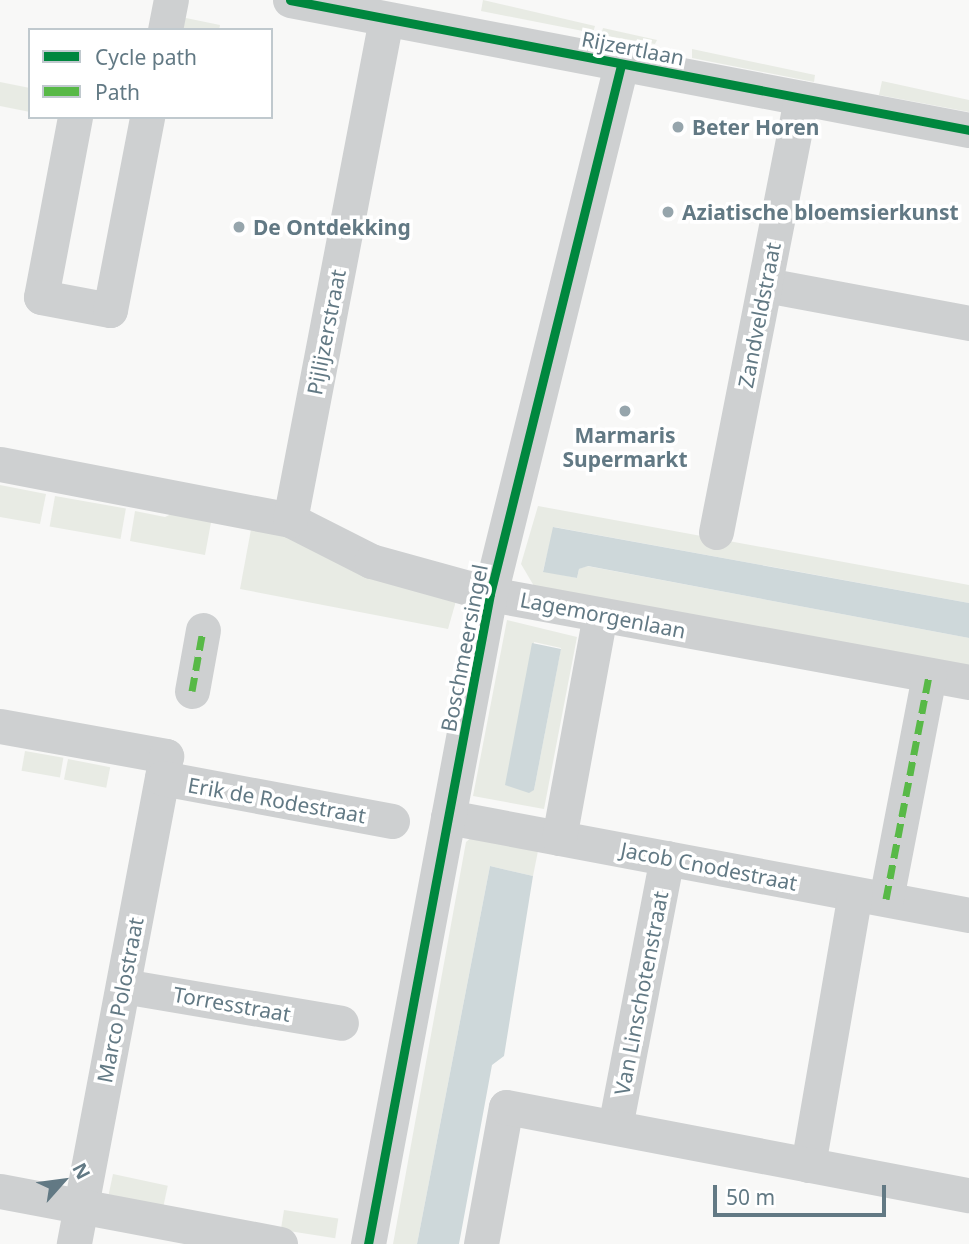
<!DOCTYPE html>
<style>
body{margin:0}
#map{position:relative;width:969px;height:1244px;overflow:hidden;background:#f8f8f7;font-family:"Noto Sans",sans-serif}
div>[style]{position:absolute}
.green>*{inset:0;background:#e8ebe4;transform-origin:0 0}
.water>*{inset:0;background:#ced8da}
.minor>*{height:35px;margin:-17.5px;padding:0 17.5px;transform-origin:17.5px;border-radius:17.5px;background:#ced0d1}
.quiet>*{height:7px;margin-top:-3.5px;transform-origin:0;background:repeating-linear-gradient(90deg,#58b947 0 14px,transparent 0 21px)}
.cycleway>*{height:9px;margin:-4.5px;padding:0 4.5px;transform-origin:4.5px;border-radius:4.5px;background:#00873e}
.dots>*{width:19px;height:19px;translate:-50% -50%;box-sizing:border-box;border:4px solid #fff;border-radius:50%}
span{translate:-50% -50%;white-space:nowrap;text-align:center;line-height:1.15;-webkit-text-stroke:7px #fff;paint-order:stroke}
.street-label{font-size:21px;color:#627984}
.poi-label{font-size:21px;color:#627984;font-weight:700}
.left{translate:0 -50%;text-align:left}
.legend{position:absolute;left:28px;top:28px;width:245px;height:91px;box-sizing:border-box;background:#fff;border:2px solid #c0c9ce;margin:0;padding:9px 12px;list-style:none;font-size:21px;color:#627984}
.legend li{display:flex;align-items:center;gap:14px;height:35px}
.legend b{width:35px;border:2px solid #c0c9ce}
.north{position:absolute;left:28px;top:1146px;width:70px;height:70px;-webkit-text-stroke:5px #fff;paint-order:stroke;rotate:62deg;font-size:19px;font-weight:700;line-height:28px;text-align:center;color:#627984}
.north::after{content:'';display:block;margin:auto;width:24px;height:32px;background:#627984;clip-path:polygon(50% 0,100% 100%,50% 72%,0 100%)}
.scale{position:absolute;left:713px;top:1185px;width:173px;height:32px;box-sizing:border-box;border:4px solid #627984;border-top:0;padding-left:9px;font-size:21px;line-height:24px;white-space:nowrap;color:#627984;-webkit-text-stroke:5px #fff;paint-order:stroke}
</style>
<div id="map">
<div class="green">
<div style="clip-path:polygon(483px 0,595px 26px,593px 33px,481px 11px)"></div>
<div style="clip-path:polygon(181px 17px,220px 25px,219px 30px,179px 30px)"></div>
<div style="clip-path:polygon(603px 28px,657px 40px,655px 44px,601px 35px)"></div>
<div style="clip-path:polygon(692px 49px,815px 75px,814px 82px,692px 58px)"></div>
<div style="clip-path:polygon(882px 81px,969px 100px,969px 112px,879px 95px)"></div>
<div style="clip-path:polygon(0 82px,30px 88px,30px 112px,0 106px)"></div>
<div style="clip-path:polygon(0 485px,46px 494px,40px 524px,0 517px)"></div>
<div style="left:55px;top:496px;width:72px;height:31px;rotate:10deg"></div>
<div style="clip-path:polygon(538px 506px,969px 585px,969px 603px,554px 527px,543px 571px,577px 578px,579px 569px,587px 566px,969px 638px,969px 670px,534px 586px,521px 564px)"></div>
<div style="clip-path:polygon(135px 511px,165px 517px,176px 512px,212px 517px,205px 555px,130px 541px)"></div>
<div style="clip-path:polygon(252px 524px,458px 594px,448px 629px,240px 589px)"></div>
<div style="clip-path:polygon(evenodd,507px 620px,577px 637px,544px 809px,473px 796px,507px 620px,534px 642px,561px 648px,534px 790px,534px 642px)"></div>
<div style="left:25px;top:751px;width:39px;height:20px;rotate:10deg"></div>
<div style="left:68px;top:759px;width:43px;height:21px;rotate:11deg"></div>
<div style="clip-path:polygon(473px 836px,538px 851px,533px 876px,490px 866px,417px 1244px,393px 1244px,466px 842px)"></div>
<div style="left:113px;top:1174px;width:56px;height:21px;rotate:12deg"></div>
<div style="left:284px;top:1210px;width:55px;height:20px;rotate:9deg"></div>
</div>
<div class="water">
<div style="clip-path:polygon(553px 527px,969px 603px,969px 638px,588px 566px,579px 569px,577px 578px,543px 572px)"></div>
<div style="clip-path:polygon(532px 643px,561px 649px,534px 790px,529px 793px,505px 785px)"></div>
<div style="clip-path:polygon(490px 866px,533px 876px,504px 1056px,492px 1065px,459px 1244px,417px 1244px)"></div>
</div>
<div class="minor">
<div style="left:290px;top:0;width:691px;rotate:10.84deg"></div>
<div style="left:165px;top:30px;width:31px;rotate:-79deg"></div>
<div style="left:75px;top:117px;width:183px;rotate:100.7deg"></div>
<div style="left:41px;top:297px;width:70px;rotate:10.7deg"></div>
<div style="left:110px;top:310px;width:197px;rotate:-79.1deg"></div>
<div style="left:766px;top:285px;width:207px;rotate:10.6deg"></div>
<div style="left:0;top:464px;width:295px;rotate:10.9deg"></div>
<div style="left:290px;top:520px;width:91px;rotate:26.8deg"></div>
<div style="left:371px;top:561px;width:123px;rotate:15.5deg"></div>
<div style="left:490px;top:594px;width:487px;rotate:10.4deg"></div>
<div style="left:290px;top:520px;width:510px;rotate:-79.15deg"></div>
<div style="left:716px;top:532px;width:442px;rotate:-78.9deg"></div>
<div style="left:192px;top:691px;width:62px;rotate:-79.8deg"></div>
<div style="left:0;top:726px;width:169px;rotate:10.2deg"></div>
<div style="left:166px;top:756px;width:497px;rotate:100.7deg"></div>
<div style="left:162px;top:778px;width:234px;rotate:10.6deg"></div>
<div style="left:448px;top:817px;width:530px;rotate:10.65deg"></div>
<div style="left:559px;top:838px;width:227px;rotate:-79.6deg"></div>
<div style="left:886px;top:899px;width:228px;rotate:-79.1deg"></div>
<div style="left:123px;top:986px;width:221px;rotate:9.6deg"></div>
<div style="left:615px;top:1127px;width:274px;rotate:-79.1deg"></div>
<div style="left:808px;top:1165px;width:275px;rotate:-80.2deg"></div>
<div style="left:0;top:1191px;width:285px;rotate:10.7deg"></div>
<div style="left:368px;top:1244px;width:661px;rotate:-79.37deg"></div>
<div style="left:490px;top:594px;width:545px;rotate:-76.09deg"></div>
<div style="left:481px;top:1244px;width:139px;rotate:-79.7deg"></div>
<div style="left:506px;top:1107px;width:471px;rotate:10.8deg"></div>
</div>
<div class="quiet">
<div style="left:192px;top:691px;width:62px;rotate:-79.8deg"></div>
<div style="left:886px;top:899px;width:228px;rotate:-79.1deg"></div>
</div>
<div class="cycleway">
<div style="left:290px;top:0;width:691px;rotate:10.84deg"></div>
<div style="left:368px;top:1244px;width:661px;rotate:-79.37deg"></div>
<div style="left:490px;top:594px;width:545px;rotate:-76.09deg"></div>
</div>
<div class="dots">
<div style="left:678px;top:127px;background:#96a5ac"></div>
<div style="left:668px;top:212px;background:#96a5ac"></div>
<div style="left:239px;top:227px;background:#96a5ac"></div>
<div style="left:625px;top:411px;background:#96a5ac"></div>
</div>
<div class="street-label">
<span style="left:633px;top:48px;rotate:11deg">Rijzertlaan</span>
<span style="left:759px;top:315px;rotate:-79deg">Zandveldstraat</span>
<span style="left:326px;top:332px;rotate:-79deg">Pijlijzerstraat</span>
<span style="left:603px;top:615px;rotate:11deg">Lagemorgenlaan</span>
<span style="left:464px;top:648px;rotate:-79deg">Boschmeersingel</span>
<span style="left:277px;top:800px;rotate:10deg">Erik de Rodestraat</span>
<span style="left:709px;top:866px;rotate:11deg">Jacob Cnodestraat</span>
<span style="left:641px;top:993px;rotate:-79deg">Van Linschotenstraat</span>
<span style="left:120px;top:1000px;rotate:-79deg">Marco Polostraat</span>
<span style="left:232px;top:1004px;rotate:10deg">Torresstraat</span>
</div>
<div class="poi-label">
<span class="left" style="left:692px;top:127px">Beter Horen</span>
<span class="left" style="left:682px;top:212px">Aziatische bloemsierkunst</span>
<span class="left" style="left:253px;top:227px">De Ontdekking</span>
<span style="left:625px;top:447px">Marmaris<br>Supermarkt</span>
</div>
<ul class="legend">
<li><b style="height:9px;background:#00873e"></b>Cycle path</li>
<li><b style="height:9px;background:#58b947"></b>Path</li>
</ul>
<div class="north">N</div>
<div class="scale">50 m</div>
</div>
